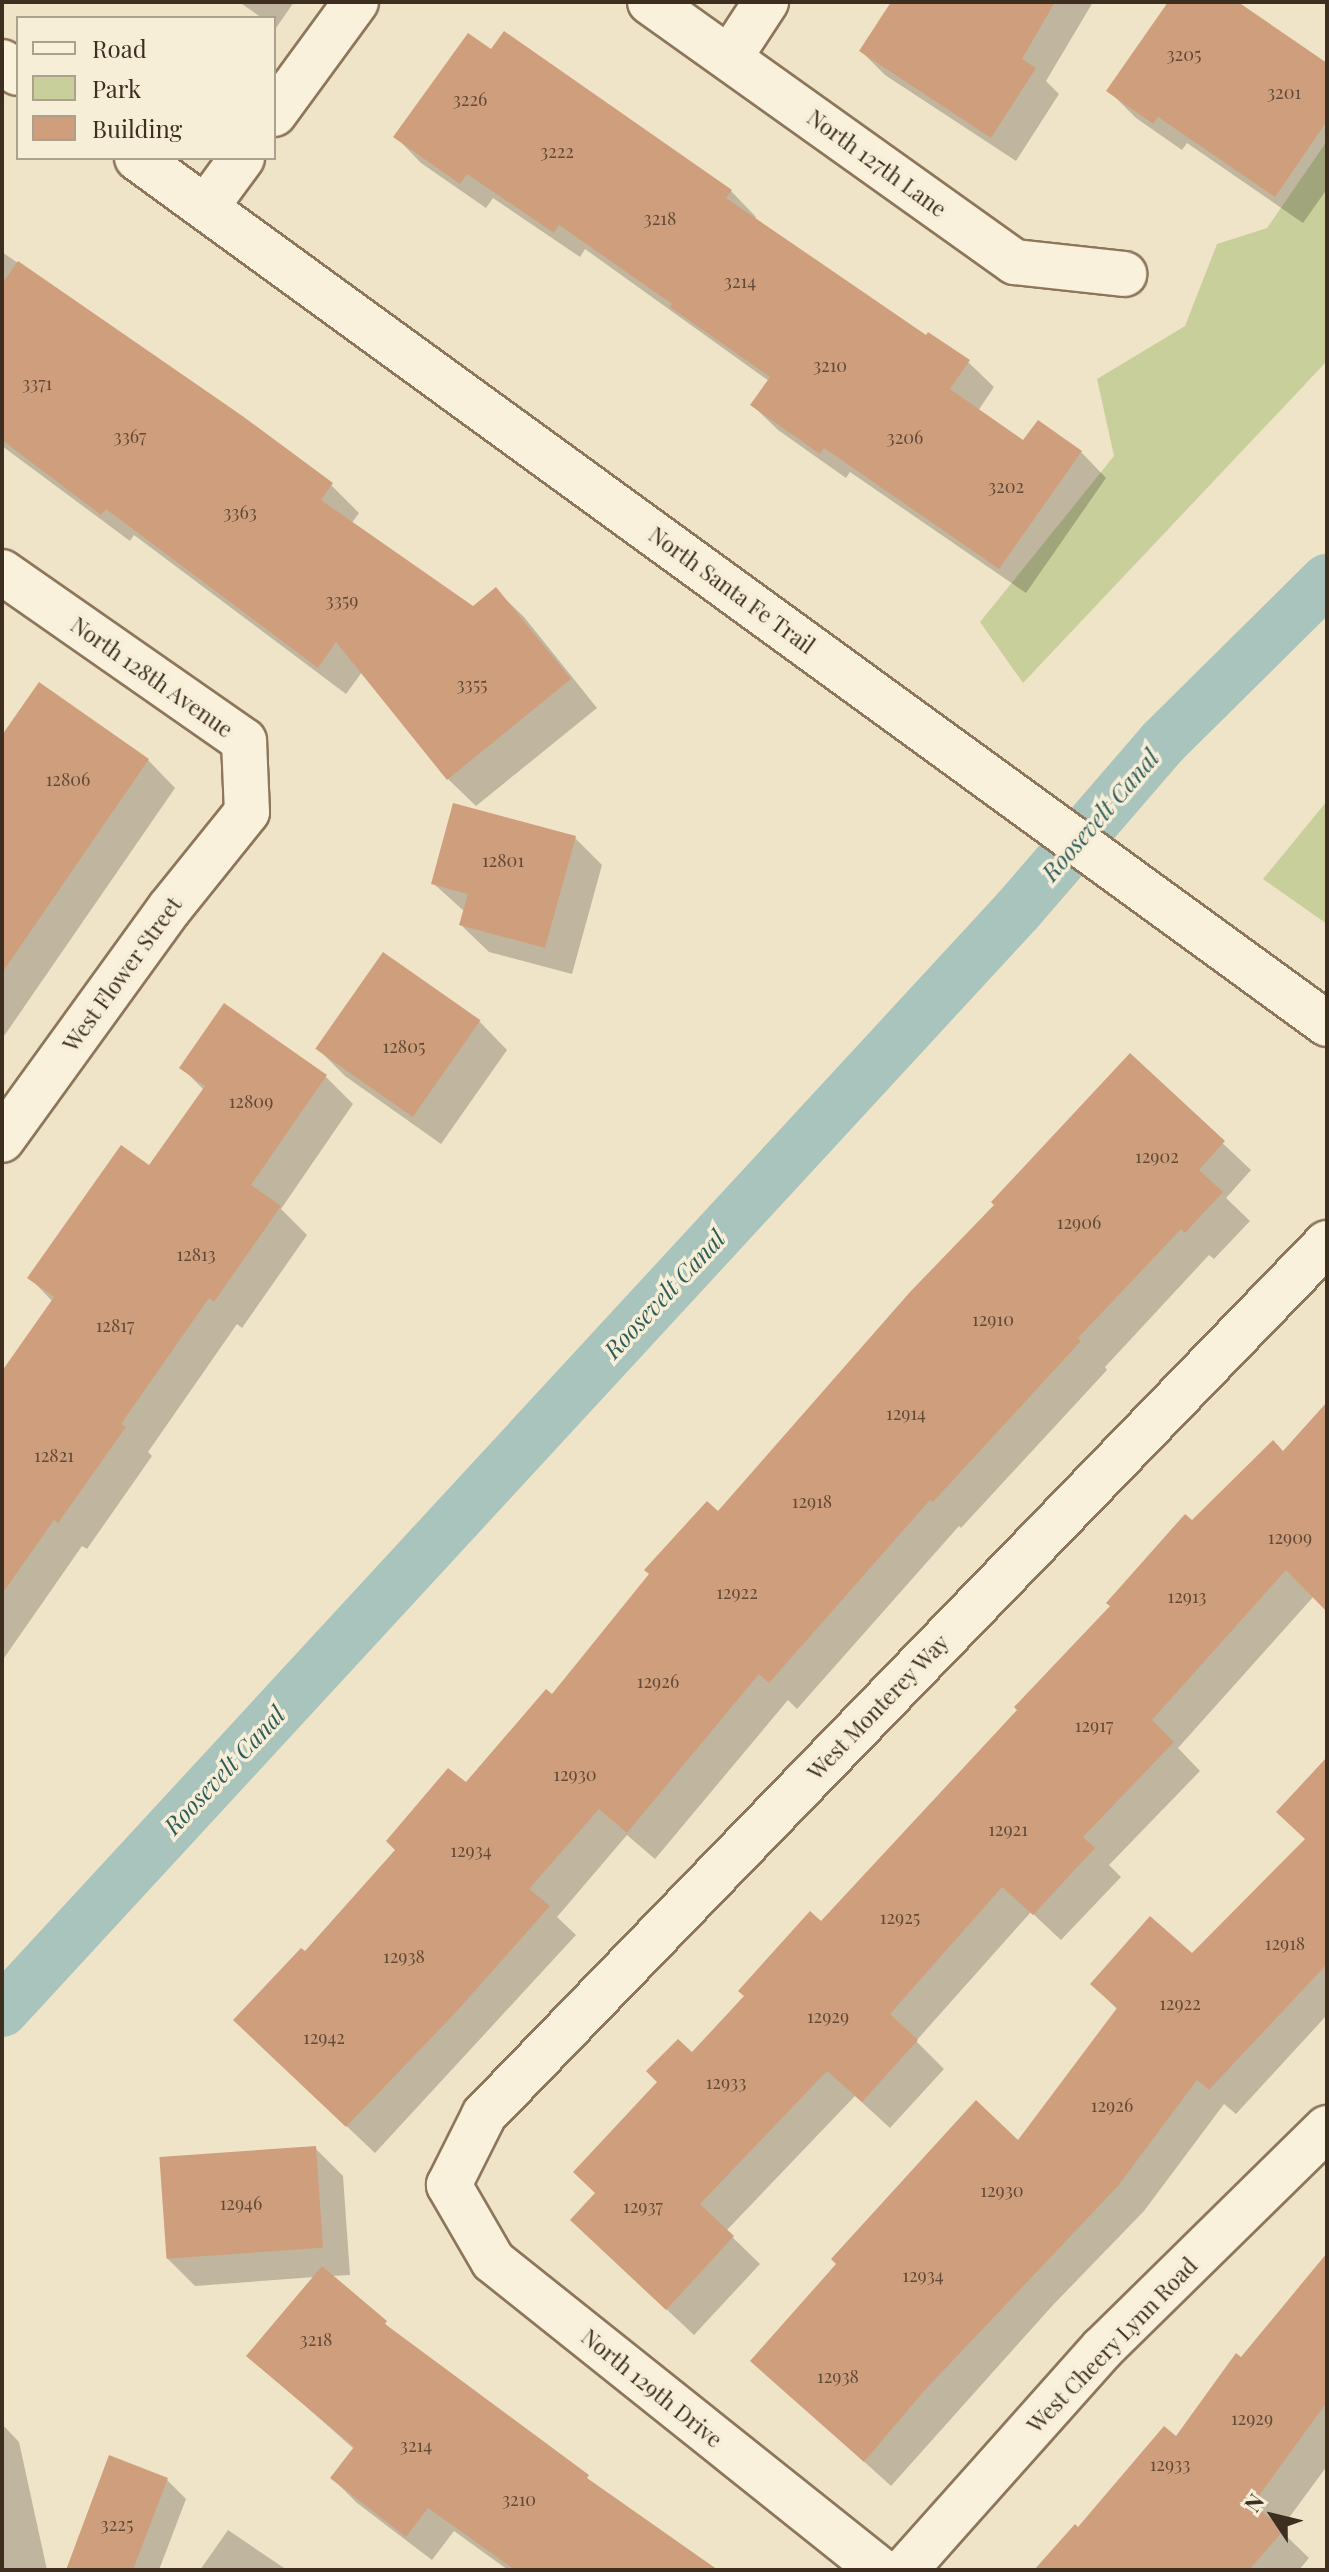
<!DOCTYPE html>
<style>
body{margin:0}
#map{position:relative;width:1329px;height:2572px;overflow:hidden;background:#f0e4c8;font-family:"Playfair Display",serif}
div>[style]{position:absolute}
.green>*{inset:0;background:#c9cf9b}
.shadow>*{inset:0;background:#0003}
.canal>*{height:52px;margin:-26px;padding:0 26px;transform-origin:26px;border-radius:26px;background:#a9c4bc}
.building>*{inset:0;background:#cf9f7d;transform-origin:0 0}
.roads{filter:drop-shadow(2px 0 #8d765c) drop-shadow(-2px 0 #8d765c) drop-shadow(0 2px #8d765c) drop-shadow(0 -2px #8d765c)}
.minor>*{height:44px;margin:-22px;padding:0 22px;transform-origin:22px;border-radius:22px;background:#faf1dc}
.tertiary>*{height:44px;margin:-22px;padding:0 22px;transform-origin:22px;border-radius:22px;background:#faf1dc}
span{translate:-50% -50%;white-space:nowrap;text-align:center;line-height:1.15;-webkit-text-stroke:7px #f7eed8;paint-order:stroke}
.number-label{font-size:18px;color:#624a37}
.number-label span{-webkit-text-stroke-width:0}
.street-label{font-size:22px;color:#3d2e20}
.water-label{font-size:24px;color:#2f5d5a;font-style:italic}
.frame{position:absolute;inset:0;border:4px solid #3d2e20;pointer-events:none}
.legend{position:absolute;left:16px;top:16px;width:260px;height:144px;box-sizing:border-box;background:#f7eed8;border:2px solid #ada18e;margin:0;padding:10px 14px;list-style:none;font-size:24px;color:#3d2e20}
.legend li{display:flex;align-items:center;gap:16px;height:40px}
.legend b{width:40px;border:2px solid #ada18e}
.north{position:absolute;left:1233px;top:2476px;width:80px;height:80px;-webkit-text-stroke:6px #f7eed8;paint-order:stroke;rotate:305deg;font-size:22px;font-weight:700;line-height:32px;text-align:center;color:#3d2e20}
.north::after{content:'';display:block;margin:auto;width:28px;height:36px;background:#3d2e20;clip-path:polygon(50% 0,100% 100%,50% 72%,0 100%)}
</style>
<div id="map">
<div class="green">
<div style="clip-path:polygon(1327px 141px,1327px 361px,1023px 683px,980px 622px,1114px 456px,1097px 379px,1185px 326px,1217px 244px,1267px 228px)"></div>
<div style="clip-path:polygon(1327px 801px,1327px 924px,1263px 879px)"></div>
</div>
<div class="shadow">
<div style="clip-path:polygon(239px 2px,294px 2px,276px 28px,274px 18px,262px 18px)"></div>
<div style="clip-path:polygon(893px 2px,1093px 2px,1046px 81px,1059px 94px,1016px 161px,885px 75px,861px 51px)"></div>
<div style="clip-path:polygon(1171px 2px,1235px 2px,1327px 65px,1327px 189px,1303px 223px,1187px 143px,1182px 150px,1136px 118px,1109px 91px)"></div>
<div style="clip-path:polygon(396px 137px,731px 191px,756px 217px,754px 219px,927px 338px,968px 362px,994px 387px,978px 411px,1024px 443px,1081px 452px,1106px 478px,1026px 593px,850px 472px,846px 478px,778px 430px,752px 405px,769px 381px,585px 249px,580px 257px,493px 198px,486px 208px,421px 163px)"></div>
<div style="clip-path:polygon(2px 252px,240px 416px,331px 485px,359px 513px,351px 524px,473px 609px,496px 590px,524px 617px,597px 708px,476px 806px,448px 779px,362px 672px,346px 694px,134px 535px,130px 541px,2px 446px)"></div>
<div style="clip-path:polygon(2px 738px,148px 760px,175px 788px,2px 1039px)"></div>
<div style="clip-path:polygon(574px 837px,602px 865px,572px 974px,489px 952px,461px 925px,465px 912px,434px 884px)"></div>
<div style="clip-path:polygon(480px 1022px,507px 1050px,441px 1144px,345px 1076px,318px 1049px)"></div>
<div style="clip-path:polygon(1130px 1056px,1251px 1170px,1226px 1198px,1250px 1221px,1214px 1259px,1209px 1255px,1105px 1367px,1107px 1370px,961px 1528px,959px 1526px,797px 1709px,788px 1700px,655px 1859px,627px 1835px,557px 1917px,576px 1935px,375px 2153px,263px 2047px,305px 1954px,552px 1697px)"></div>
<div style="clip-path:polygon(182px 1068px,325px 1076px,353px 1104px,281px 1209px,307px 1235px,242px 1328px,237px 1324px,148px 1452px,152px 1456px,87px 1549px,82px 1546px,2px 1661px,2px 1375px,53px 1302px,30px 1278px,150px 1168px,204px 1090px)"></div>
<div style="clip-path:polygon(1327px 1405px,1327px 1609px,1314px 1596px,1178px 1748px,1200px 1771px,1109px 1865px,1121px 1877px,1061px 1940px,1031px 1912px,916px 2041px,944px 2069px,890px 2128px,855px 2096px,726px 2231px,760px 2264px,694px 2335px,600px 2247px,597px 2193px,692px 2055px,821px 1924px,1192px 1523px,1283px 1453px)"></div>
<div style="clip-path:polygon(1327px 1763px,1327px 2015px,1236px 2114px,1224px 2104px,1144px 2211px,1053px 2305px,891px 2486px,753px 2361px,1019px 2144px,1118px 2010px,1092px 1984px,1192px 1955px,1307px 1840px)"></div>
<div style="clip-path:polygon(315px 2148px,343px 2176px,350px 2275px,331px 2276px,400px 2337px,707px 2570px,508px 2570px,454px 2531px,432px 2560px,357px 2503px,332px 2478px,354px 2449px,249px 2356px,315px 2277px,195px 2286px,167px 2258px)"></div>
<div style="clip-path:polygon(1327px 2256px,1327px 2466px,1280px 2530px,1309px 2558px,1299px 2570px,1037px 2570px,1176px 2439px)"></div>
<div style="clip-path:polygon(2px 2424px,19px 2442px,47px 2570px,2px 2570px)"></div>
<div style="clip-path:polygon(167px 2480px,186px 2499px,159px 2570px,68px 2570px)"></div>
<div style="clip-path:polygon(228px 2530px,287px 2570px,200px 2570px)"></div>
</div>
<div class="canal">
<div style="left:2px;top:2011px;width:1498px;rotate:-47.3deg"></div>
<div style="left:1018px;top:910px;width:221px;rotate:-49.2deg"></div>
<div style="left:1162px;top:743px;width:232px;rotate:-44.7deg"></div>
</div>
<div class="building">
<div style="clip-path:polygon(891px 2px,1055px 2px,1022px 59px,1036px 68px,991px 138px,859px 51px)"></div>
<div style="clip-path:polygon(1168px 2px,1238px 2px,1327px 63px,1327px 121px,1275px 197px,1158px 117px,1153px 124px,1106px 91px)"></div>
<div style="clip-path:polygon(504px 31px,732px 190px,726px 198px,926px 335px,928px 332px,970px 360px,950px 389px,1023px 440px,1038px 420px,1082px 451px,999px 569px,824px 448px,820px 454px,750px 405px,770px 377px,670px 307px,672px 304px,559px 225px,554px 233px,467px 174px,460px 184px,393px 137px,468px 33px,491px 49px)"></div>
<div style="clip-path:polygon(18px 261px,241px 415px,333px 483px,321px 500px,473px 606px,496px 587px,571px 679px,447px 780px,336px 642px,318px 668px,106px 509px,101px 515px,2px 440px,2px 284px)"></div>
<div style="clip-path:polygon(39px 682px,149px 759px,2px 973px,2px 735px)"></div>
<div style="clip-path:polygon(453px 803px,576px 836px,545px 948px,459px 925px,468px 894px,431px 884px)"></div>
<div style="left:383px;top:952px;width:119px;height:118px;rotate:35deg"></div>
<div style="clip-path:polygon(224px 1003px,327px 1075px,251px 1185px,281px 1206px,214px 1302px,209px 1298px,121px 1424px,126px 1427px,58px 1523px,54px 1520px,2px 1594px,2px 1371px,54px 1297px,27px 1278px,121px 1145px,149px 1165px,205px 1086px,179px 1068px)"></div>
<div style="clip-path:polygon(1130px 1053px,1225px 1141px,1199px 1170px,1223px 1192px,1185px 1233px,1181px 1229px,1078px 1338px,1081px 1341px,933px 1502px,930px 1500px,769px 1683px,759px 1674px,627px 1833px,599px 1809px,529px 1889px,550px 1906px,457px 2011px,346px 2127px,233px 2020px,301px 1948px,305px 1951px,395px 1850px,386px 1841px,448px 1768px,466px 1782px,546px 1689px,552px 1694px,649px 1574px,644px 1570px,707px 1501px,718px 1511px,910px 1292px,994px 1205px,991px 1202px)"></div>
<div style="clip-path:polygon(1327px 1402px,1327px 1612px,1286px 1570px,1152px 1720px,1174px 1742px,1083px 1837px,1095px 1848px,1033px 1915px,1002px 1887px,890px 2014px,918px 2040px,862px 2102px,827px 2071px,700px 2204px,734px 2236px,666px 2310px,570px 2220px,595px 2193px,573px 2172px,657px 2082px,646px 2071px,678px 2039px,692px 2052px,744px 1996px,738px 1991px,810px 1911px,821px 1921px,1017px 1710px,1014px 1707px,1110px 1606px,1106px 1603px,1185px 1514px,1192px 1520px,1273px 1440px,1283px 1451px)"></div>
<div style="clip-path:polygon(1327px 1757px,1327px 1964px,1209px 2090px,1197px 2080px,1118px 2186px,924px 2391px,864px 2462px,750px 2361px,836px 2264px,831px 2259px,976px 2100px,1018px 2140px,1117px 2008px,1090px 1984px,1150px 1916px,1192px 1953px,1305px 1839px,1276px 1812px)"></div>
<div style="left:316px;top:2146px;width:102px;height:157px;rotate:86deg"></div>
<div style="clip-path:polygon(1327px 2253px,1327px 2402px,1253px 2504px,1284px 2530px,1249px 2570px,1034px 2570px,1075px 2524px,1078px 2527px,1164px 2426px,1176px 2436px,1236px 2353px,1241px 2357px)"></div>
<div style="clip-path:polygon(322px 2266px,387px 2321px,385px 2324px,589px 2475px,587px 2478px,718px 2570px,515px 2570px,428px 2508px,406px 2537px,330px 2478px,354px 2447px,246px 2356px)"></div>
<div style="clip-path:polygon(109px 2455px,168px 2478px,133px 2570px,66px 2570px)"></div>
</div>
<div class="roads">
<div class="minor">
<div style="left:650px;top:2px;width:448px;rotate:35.5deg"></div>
<div style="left:1015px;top:262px;width:110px;rotate:6.3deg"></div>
<div style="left:730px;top:57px;width:66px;rotate:-56.8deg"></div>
<div style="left:274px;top:114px;width:139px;rotate:-53.8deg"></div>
<div style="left:206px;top:207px;width:61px;rotate:-53.7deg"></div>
<div style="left:2px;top:572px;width:295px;rotate:34.9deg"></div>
<div style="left:244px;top:741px;width:71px;rotate:87.6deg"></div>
<div style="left:247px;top:812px;width:124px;rotate:128.8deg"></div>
<div style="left:169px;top:909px;width:285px;rotate:125.9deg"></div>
<div style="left:880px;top:2570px;width:495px;rotate:-141.4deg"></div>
<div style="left:493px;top:2261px;width:88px;rotate:-120.1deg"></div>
<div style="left:449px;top:2185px;width:78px;rotate:-63.4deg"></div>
<div style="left:484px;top:2115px;width:1213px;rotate:-45.97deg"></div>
<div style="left:905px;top:2570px;width:297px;rotate:-48.3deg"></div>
<div style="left:1103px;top:2348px;width:314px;rotate:-44.5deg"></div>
</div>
<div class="tertiary">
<div style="left:2px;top:62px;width:19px;rotate:35deg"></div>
<div style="left:137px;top:158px;width:1472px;rotate:36.04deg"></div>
</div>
</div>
<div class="number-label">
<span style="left:1184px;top:54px">3205</span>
<span style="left:1284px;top:92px">3201</span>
<span style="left:470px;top:99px">3226</span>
<span style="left:557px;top:151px">3222</span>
<span style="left:660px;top:218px">3218</span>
<span style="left:740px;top:281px">3214</span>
<span style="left:830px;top:365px">3210</span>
<span style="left:37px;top:383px">3371</span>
<span style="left:130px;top:436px">3367</span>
<span style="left:905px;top:437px">3206</span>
<span style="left:1006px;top:486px">3202</span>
<span style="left:240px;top:512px">3363</span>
<span style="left:342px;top:600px">3359</span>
<span style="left:472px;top:684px">3355</span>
<span style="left:68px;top:779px">12806</span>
<span style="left:503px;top:860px">12801</span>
<span style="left:404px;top:1046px">12805</span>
<span style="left:251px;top:1101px">12809</span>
<span style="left:1157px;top:1156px">12902</span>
<span style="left:1079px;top:1222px">12906</span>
<span style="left:196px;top:1254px">12813</span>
<span style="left:993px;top:1319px">12910</span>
<span style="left:115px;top:1325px">12817</span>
<span style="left:906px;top:1413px">12914</span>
<span style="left:54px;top:1455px">12821</span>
<span style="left:812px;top:1501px">12918</span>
<span style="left:1290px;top:1537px">12909</span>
<span style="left:737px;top:1592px">12922</span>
<span style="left:1187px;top:1596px">12913</span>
<span style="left:658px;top:1681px">12926</span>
<span style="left:1094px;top:1725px">12917</span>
<span style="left:575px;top:1774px">12930</span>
<span style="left:1008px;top:1829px">12921</span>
<span style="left:471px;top:1850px">12934</span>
<span style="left:900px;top:1917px">12925</span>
<span style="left:1285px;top:1943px">12918</span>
<span style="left:404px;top:1956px">12938</span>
<span style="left:1180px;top:2003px">12922</span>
<span style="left:828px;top:2016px">12929</span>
<span style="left:324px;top:2037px">12942</span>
<span style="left:726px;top:2082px">12933</span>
<span style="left:1112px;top:2105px">12926</span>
<span style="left:1002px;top:2190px">12930</span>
<span style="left:241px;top:2203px">12946</span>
<span style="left:643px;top:2206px">12937</span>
<span style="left:923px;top:2275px">12934</span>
<span style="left:316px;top:2339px">3218</span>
<span style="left:838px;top:2376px">12938</span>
<span style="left:1252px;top:2418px">12929</span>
<span style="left:416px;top:2445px">3214</span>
<span style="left:1170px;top:2464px">12933</span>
<span style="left:519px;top:2499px">3210</span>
<span style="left:117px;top:2524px">3225</span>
</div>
<div class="street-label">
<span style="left:877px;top:163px;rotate:36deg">North 127th Lane</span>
<span style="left:732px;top:590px;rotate:36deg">North Santa Fe Trail</span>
<span style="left:152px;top:677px;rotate:35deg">North 128th Avenue</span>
<span style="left:122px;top:974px;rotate:-54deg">West Flower Street</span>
<span style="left:878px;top:1707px;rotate:-46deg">West Monterey Way</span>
<span style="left:1112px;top:2345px;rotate:-46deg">West Cheery Lynn Road</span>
<span style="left:652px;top:2388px;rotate:39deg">North 129th Drive</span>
</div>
<div class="water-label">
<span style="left:1100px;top:815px;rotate:-49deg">Roosevelt Canal</span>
<span style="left:664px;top:1294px;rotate:-47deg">Roosevelt Canal</span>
<span style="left:224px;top:1770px;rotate:-47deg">Roosevelt Canal</span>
</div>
<div class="frame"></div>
<ul class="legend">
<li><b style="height:10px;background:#faf1dc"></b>Road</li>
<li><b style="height:22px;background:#c9cf9b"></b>Park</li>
<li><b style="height:22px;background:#cf9f7d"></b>Building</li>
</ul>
<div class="north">N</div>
</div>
